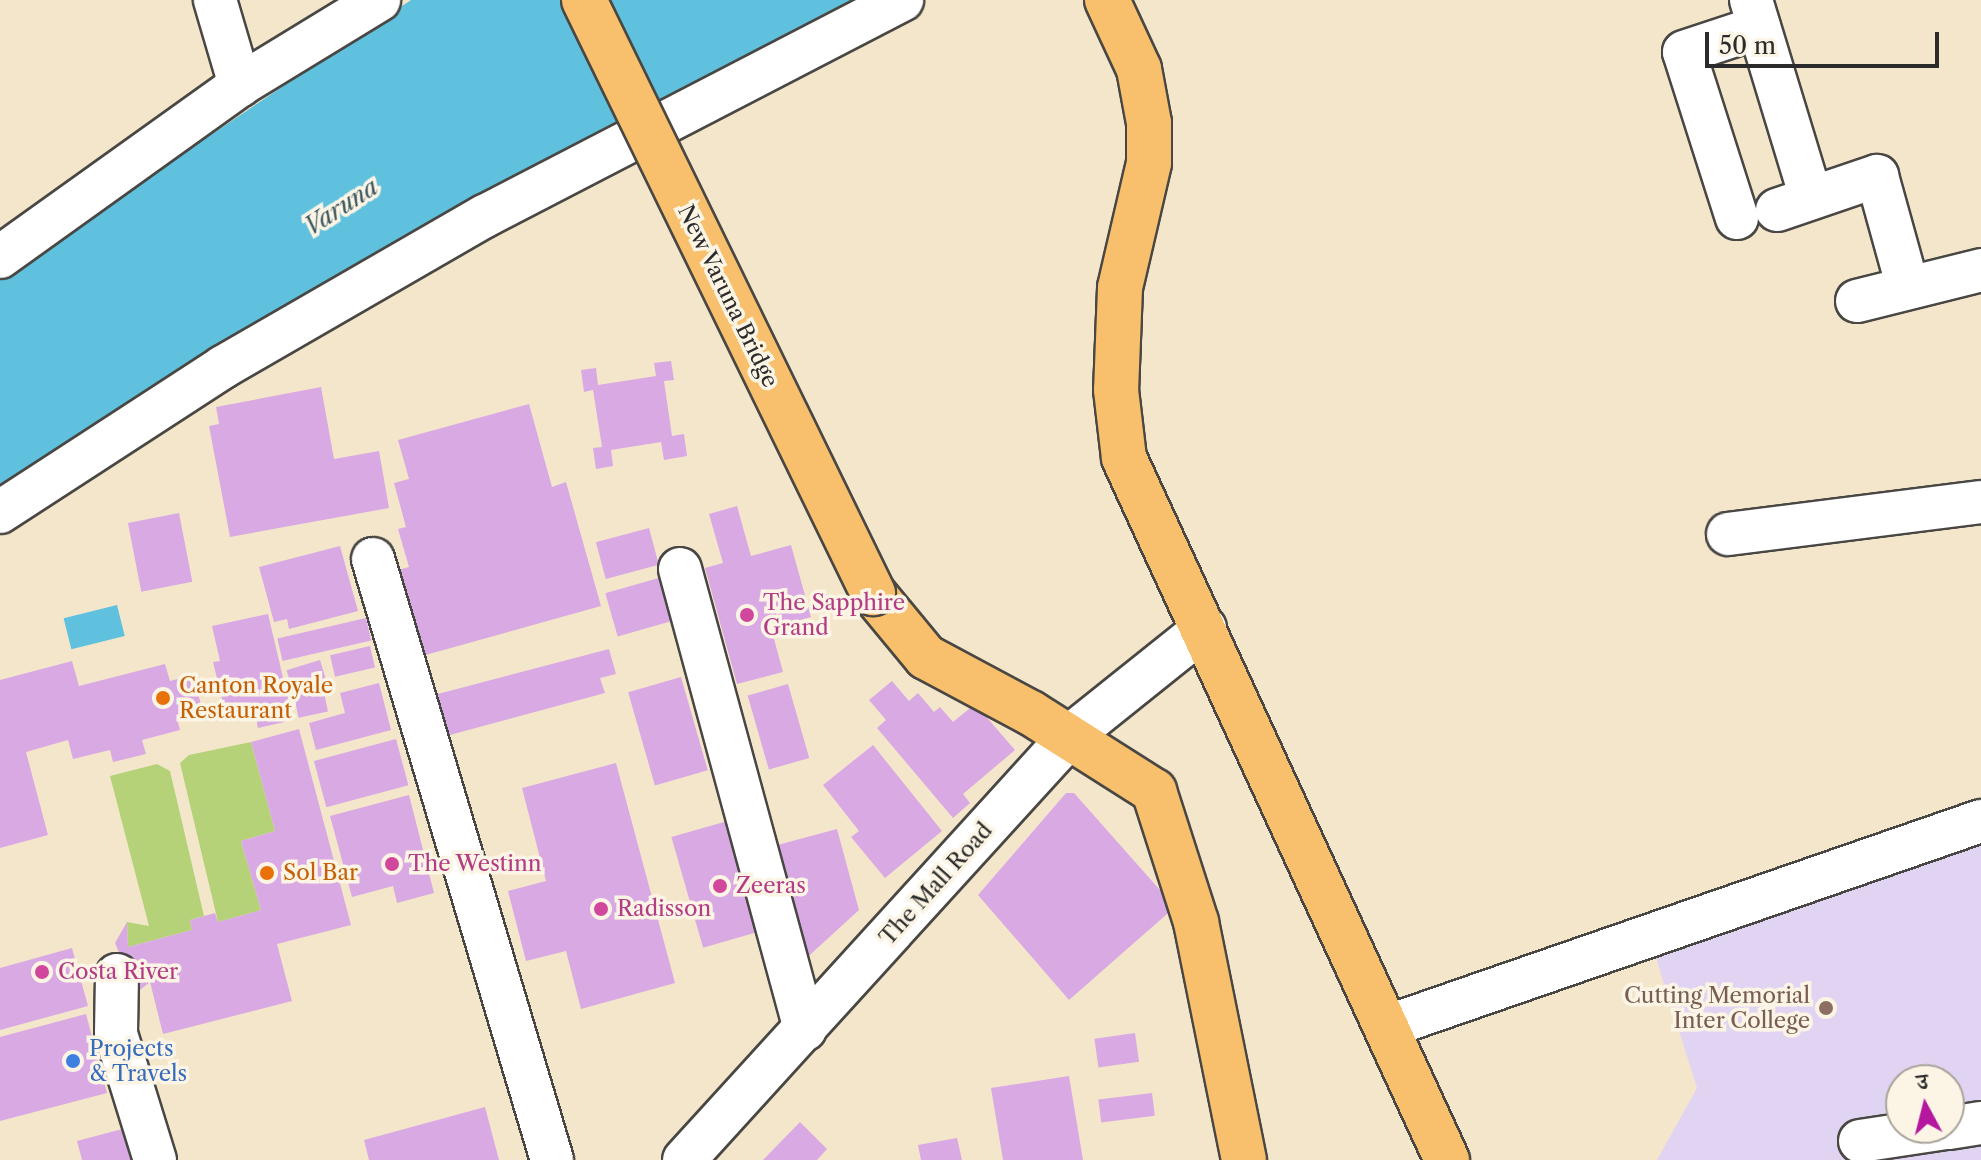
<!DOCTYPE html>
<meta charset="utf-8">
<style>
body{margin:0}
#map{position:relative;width:1981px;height:1160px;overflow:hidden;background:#f4e6cb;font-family:"Libre Caslon Text","Noto Serif Devanagari",serif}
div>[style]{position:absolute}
.built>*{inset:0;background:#e1d4f3}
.green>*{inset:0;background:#b5d278}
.water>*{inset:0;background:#5fc1dd;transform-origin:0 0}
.building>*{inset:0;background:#d9a9e4;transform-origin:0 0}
.roads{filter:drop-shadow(2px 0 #494743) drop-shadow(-2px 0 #494743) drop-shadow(0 2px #494743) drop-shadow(0 -2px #494743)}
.minor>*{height:42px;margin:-21px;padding:0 21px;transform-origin:21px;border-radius:21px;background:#fff}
.major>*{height:44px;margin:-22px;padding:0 22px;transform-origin:22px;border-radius:22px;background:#f8bf6c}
.bridges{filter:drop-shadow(2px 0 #494743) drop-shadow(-2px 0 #494743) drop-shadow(0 2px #494743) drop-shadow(0 -2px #494743)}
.major-bridge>*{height:44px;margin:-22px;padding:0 22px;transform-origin:22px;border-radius:22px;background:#f8bf6c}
.dots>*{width:22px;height:22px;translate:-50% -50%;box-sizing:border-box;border:4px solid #fcf5e5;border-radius:50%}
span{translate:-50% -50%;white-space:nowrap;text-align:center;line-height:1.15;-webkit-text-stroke:7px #fcf5e5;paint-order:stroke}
.street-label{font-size:22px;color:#2b2b2b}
.hotel-label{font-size:22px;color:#b23c85}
.left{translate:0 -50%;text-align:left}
.food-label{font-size:22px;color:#c56008}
.education-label{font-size:22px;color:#785e54}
.right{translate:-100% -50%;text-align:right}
.shop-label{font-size:22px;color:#366cbe}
.water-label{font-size:24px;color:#3b5860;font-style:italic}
.north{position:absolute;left:1885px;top:1064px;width:80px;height:80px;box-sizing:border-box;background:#fcf5e5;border:2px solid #a8a49b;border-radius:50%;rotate:353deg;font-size:22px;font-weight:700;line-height:32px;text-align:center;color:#2b2b2b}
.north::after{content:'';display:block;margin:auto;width:28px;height:36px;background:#b5179e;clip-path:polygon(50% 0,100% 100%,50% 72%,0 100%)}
.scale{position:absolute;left:1705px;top:32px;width:234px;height:36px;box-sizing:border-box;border:4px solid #2b2b2b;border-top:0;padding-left:10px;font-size:24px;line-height:28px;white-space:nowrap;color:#2b2b2b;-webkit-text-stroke:6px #fcf5e5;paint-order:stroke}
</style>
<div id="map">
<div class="built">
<div style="clip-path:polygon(evenodd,1981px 821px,1981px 1160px,1657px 1160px,1697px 1088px,1649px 936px,1981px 821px,1901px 1080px,1949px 1080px,1949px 1128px,1901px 1128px,1901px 1080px)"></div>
</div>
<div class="green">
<div style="clip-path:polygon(251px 742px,275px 831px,241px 841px,261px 910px,218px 922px,180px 763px,189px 755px)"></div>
<div style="clip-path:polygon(157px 764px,170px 771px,204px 916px,190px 920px,192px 930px,128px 947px,127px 922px,149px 926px,110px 776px)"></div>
</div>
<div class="water">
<div style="clip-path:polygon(411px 0,852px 0,528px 174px,0 498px,0 277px)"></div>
<div style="left:117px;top:605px;width:32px;height:55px;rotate:76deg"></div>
</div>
<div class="building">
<div style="clip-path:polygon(671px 361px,674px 380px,664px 381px,672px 436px,684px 434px,687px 456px,664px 460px,661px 442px,611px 450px,613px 466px,596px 469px,593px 448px,602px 447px,593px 390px,584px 392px,581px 370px,596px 368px,598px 385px,656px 376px,654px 363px)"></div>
<div style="clip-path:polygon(321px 387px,334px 459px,379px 451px,389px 508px,230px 537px,209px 426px,219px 424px,216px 407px)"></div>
<div style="clip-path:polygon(529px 404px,552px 487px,566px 482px,601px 606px,422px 656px,398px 570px,409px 567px,398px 529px,406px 527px,394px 483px,409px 479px,398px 440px)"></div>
<div style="clip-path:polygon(737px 506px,751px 556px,791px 545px,811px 617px,771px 628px,783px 672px,737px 684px,705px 568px,723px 563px,709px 514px)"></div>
<div style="left:179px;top:513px;width:70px;height:52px;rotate:79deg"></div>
<div style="left:649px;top:528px;width:38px;height:55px;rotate:75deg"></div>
<div style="clip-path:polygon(340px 546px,358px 611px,289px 629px,287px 619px,274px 622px,259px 567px)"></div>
<div style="left:662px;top:577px;width:45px;height:59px;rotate:74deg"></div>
<div style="clip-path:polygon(268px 614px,293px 720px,258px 728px,256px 718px,242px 721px,239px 710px,229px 712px,222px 699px,213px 662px,220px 661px,212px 626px)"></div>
<div style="left:366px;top:618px;width:23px;height:91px;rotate:77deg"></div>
<div style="left:370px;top:646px;width:22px;height:41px;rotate:77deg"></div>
<div style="clip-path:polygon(609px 649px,616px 674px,600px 678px,605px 693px,446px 736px,434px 695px)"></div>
<div style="left:320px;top:660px;width:21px;height:35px;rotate:73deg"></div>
<div style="clip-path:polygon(72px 661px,79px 686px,165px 664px,170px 681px,193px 675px,203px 712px,177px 719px,180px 730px,142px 740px,146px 754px,113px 762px,110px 750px,73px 759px,68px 740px,26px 752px,48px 835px,0 848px,0 680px)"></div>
<div style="left:681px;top:677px;width:97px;height:55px;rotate:74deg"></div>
<div style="clip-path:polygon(892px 681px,909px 701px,918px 693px,934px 712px,940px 707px,953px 722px,975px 704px,1015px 750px,963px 794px,970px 803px,953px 818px,877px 728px,886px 720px,869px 700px)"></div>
<div style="clip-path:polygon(379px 683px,391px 730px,316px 750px,309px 723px,345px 713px,340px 693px)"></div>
<div style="left:788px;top:684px;width:77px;height:42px;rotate:74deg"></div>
<div style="left:323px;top:688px;width:24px;height:30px;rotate:78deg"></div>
<div style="clip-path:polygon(299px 729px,351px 925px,277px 944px,292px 1001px,163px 1034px,150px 982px,136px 993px,115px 943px,127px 922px,128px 947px,192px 930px,190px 920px,215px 913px,218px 922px,261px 910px,241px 841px,275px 831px,251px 742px)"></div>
<div style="left:396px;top:739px;width:48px;height:85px;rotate:75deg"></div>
<div style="clip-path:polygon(873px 745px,942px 831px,885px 878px,851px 837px,859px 831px,823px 785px)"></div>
<div style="clip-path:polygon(616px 763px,675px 983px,581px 1009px,566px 951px,526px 961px,508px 891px,546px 881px,522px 788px)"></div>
<div style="clip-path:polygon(1066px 793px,1074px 793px,1175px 907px,1069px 1000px,978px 895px)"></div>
<div style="clip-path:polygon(409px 795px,434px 893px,397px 903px,393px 886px,352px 897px,330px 816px)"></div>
<div style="left:731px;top:820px;width:115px;height:62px;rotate:74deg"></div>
<div style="clip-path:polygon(837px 829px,859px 910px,801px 963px,770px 847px)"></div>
<div style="clip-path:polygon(72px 948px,88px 1006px,0 1030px,0 968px)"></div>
<div style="clip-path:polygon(86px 1014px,107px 1093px,0 1121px,0 1037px)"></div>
<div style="left:1135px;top:1033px;width:29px;height:41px;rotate:82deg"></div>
<div style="clip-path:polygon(1069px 1076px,1083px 1160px,1003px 1160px,991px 1088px)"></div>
<div style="left:1152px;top:1093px;width:23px;height:54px;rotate:83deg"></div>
<div style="clip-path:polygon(485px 1107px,499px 1160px,369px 1160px,364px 1140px)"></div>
<div style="clip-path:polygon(800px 1122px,827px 1149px,817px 1160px,763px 1160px)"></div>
<div style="clip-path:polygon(126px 1128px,134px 1160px,82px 1160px,77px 1141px)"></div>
<div style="clip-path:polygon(957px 1138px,962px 1160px,921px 1160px,918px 1145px)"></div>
</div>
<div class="roads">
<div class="minor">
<div style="left:215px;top:0;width:89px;rotate:73.6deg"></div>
<div style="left:1751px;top:0;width:207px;rotate:73.1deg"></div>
<div style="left:1777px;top:210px;width:106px;rotate:-18.8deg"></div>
<div style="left:1877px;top:176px;width:116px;rotate:74.5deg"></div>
<div style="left:1737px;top:218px;width:174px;rotate:-107.7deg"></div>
<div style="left:1684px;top:52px;width:79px;rotate:-18.4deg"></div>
<div style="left:0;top:257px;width:295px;rotate:-35.6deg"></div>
<div style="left:240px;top:85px;width:163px;rotate:-31.4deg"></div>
<div style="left:1857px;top:301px;width:128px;rotate:-14deg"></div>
<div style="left:0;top:512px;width:266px;rotate:-33deg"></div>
<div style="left:223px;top:367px;width:302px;rotate:-30deg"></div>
<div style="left:485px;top:216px;width:470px;rotate:-27.4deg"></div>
<div style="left:1728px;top:534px;width:255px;rotate:-7.2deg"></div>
<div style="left:373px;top:559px;width:627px;rotate:73.41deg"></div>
<div style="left:680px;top:569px;width:477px;rotate:74.8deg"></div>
<div style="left:117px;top:975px;width:59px;rotate:91deg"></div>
<div style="left:116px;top:1034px;width:132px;rotate:72.8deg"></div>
<div style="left:1386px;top:1027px;width:630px;rotate:-19.1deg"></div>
<div style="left:1949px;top:1128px;width:32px;rotate:-9deg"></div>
<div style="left:1860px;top:1141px;width:87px;rotate:-8.6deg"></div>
<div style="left:684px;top:1160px;width:573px;rotate:-47.69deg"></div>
<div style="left:1070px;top:736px;width:173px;rotate:-38.7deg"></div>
</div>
<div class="major">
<div style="left:1107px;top:0;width:76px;rotate:65.1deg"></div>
<div style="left:1139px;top:69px;width:55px;rotate:79.5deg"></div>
<div style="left:1149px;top:123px;width:40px;rotate:90deg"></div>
<div style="left:1149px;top:163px;width:128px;rotate:103.1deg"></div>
<div style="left:1120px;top:288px;width:102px;rotate:92.2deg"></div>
<div style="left:1116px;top:390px;width:68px;rotate:83.3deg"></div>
<div style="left:1124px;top:458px;width:773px;rotate:65.29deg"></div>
<div style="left:873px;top:593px;width:83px;rotate:50.4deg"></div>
<div style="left:926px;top:657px;width:119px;rotate:28.1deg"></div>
<div style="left:1031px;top:713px;width:146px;rotate:32.4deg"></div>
<div style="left:1154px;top:791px;width:138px;rotate:72.2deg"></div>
<div style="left:1196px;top:922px;width:243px;rotate:78.6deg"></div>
</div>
</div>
<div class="bridges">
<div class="major-bridge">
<div style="left:584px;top:0;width:660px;rotate:64.02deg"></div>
</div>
</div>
<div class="dots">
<div style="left:747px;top:615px;background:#d1479c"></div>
<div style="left:163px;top:698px;background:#e8710a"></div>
<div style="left:392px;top:864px;background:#d1479c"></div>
<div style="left:267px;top:873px;background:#e8710a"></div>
<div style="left:720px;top:886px;background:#d1479c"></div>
<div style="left:601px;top:909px;background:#d1479c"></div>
<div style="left:42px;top:972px;background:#d1479c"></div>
<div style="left:1826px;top:1008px;background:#8d6e63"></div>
<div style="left:73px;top:1061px;background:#3f7fe0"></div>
</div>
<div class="street-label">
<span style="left:728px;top:296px;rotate:64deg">New Varuna Bridge</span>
<span style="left:936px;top:884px;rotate:-48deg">The Mall Road</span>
</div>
<div class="hotel-label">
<span class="left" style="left:763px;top:615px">The Sapphire<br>Grand</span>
<span class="left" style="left:408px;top:864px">The Westinn</span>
<span class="left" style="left:736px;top:886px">Zeeras</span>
<span class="left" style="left:617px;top:909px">Radisson</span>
<span class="left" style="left:58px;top:972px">Costa River</span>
</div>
<div class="food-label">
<span class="left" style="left:179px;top:698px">Canton Royale<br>Restaurant</span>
<span class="left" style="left:283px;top:873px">Sol Bar</span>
</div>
<div class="education-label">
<span class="right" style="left:1810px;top:1008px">Cutting Memorial<br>Inter College</span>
</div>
<div class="shop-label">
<span class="left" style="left:89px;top:1061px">Projects<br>&amp; Travels</span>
</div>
<div class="water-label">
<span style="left:341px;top:207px;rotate:-33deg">Varuna</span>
</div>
<div class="north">उ</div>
<div class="scale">50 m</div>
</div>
